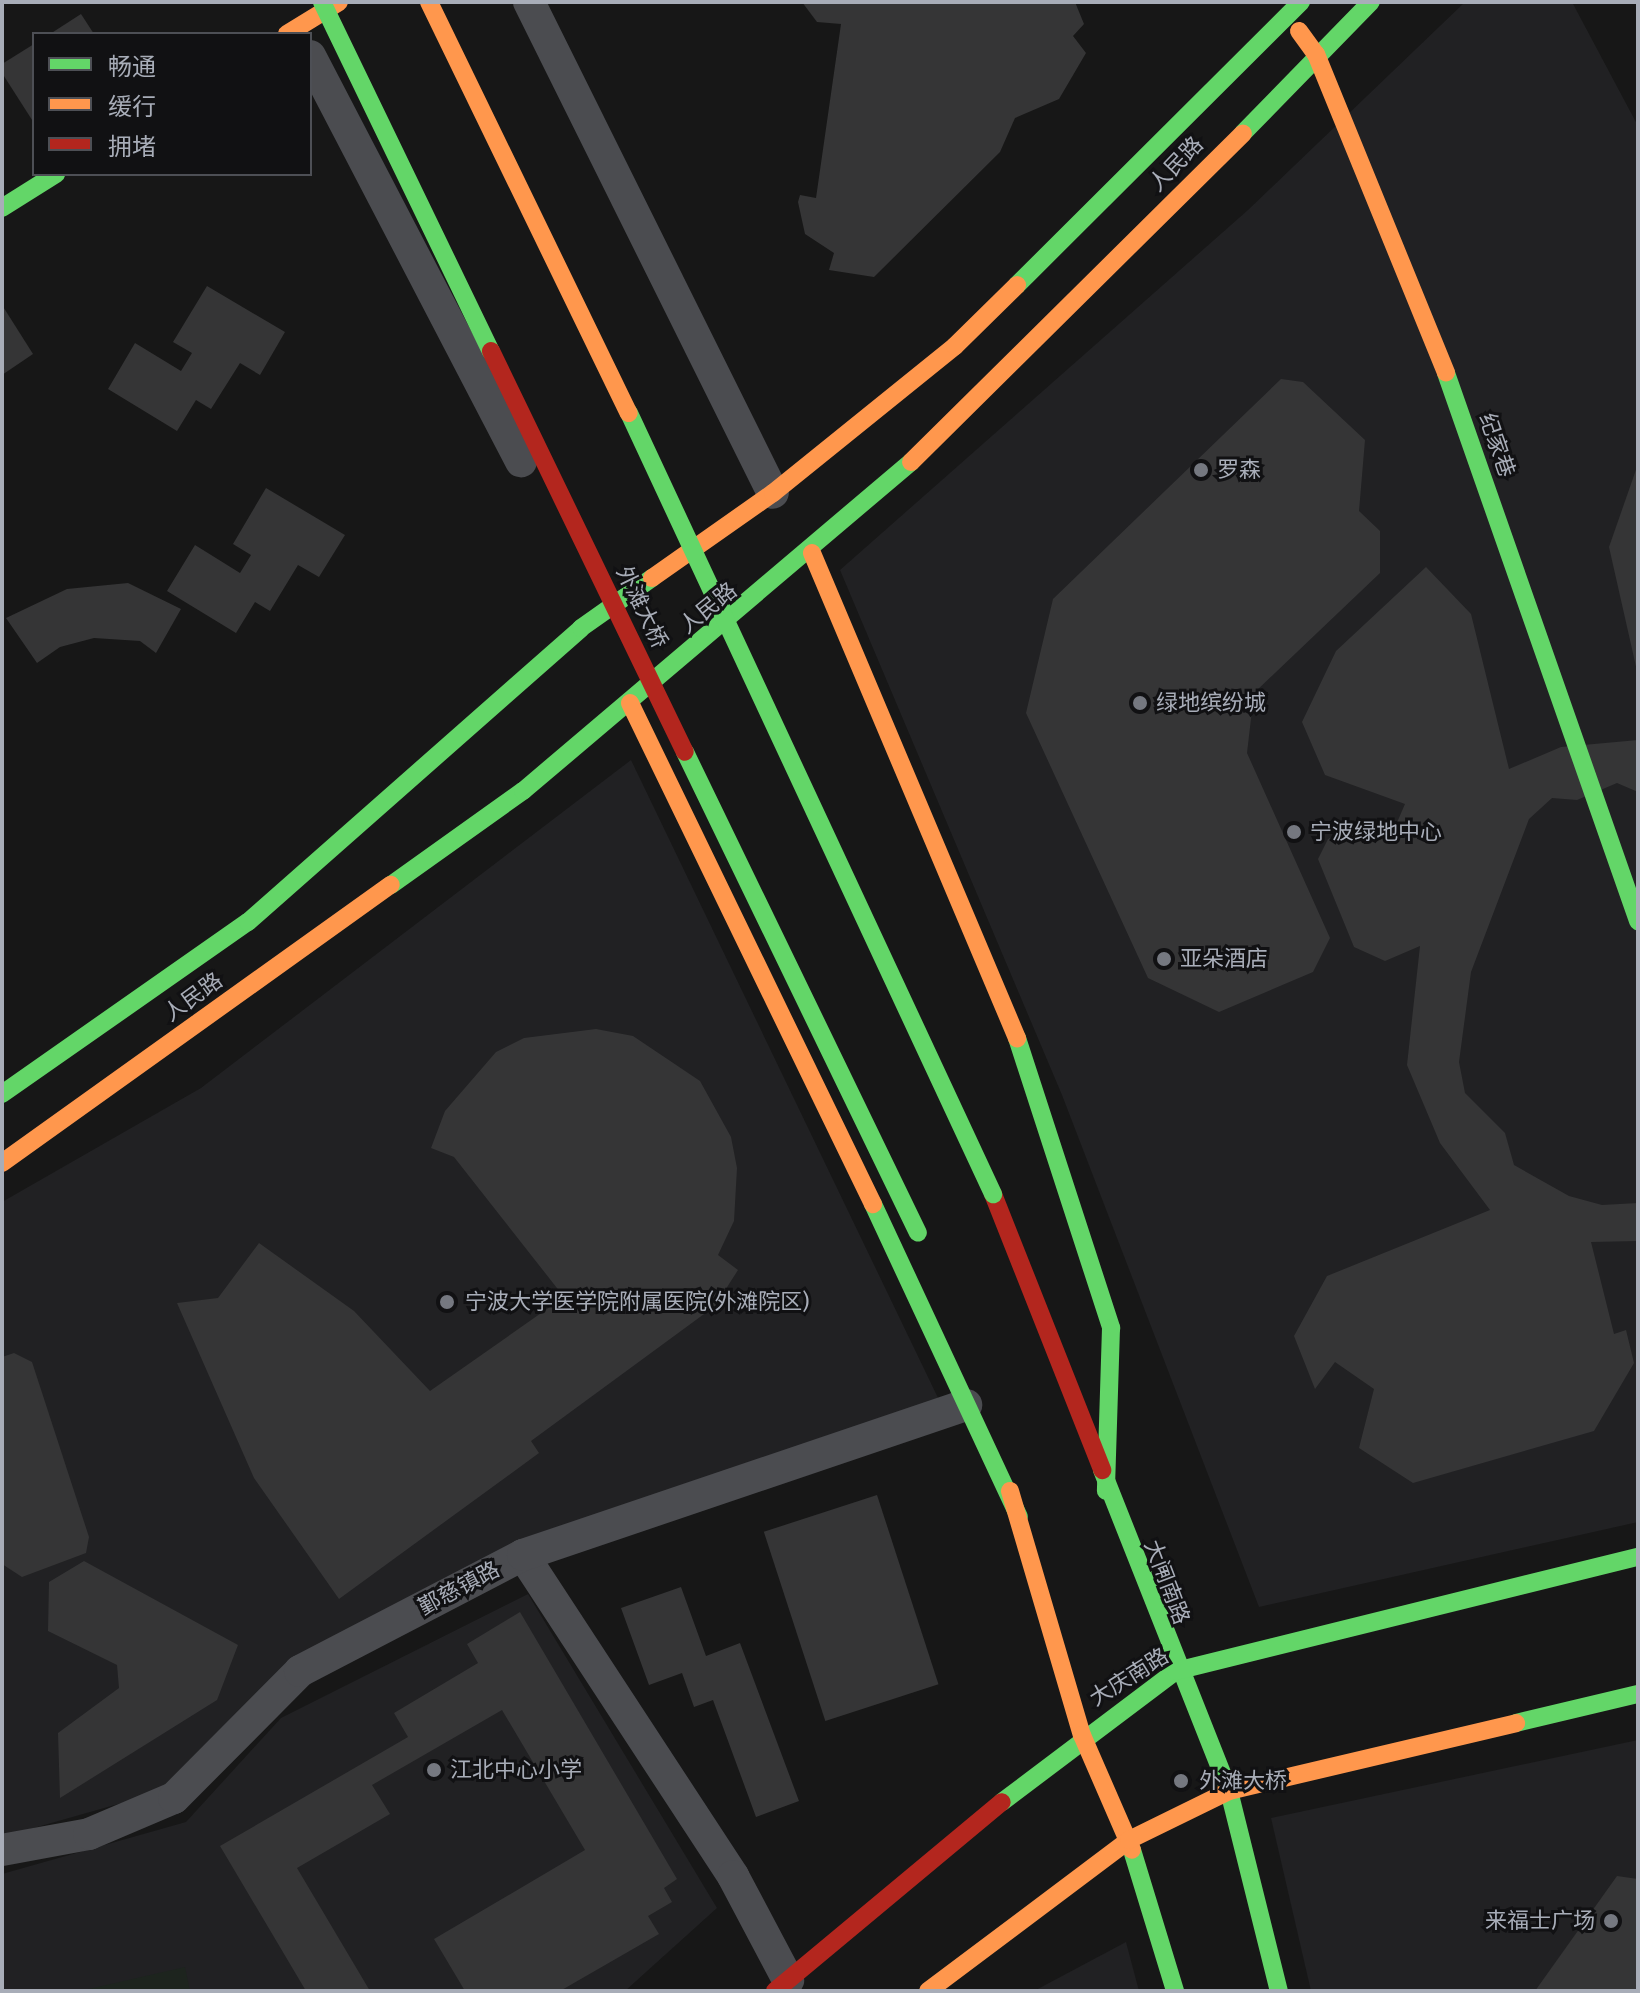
<!DOCTYPE html>
<meta charset="utf-8">
<style>
body{margin:0}
#map{position:relative;width:1640px;height:1993px;overflow:hidden;background:#171717;font-family:"Fira Sans","Noto Sans SC",sans-serif}
div>[style]{position:absolute}
.built>*{inset:0;background:#212123}
.green>*{inset:0;background:#1d241e}
.building>*{inset:0;background:#353536;transform-origin:0 0}
.street>*{height:32px;margin:-16px;padding:0 16px;transform-origin:16px;border-radius:16px;background:#4b4c50}
.fast>*{height:18px;margin:-9px;padding:0 9px;transform-origin:9px;border-radius:9px;background:#63d668}
.slow>*{height:18px;margin:-9px;padding:0 9px;transform-origin:9px;border-radius:9px;background:#ff974d}
.jam>*{height:18px;margin:-9px;padding:0 9px;transform-origin:9px;border-radius:9px;background:#b3261e}
.fast-bridge>*{height:18px;margin:-9px;padding:0 9px;transform-origin:9px;border-radius:9px;background:#63d668}
.slow-bridge>*{height:18px;margin:-9px;padding:0 9px;transform-origin:9px;border-radius:9px;background:#ff974d}
.jam-bridge>*{height:18px;margin:-9px;padding:0 9px;transform-origin:9px;border-radius:9px;background:#b3261e}
.dots>*{width:22px;height:22px;translate:-50% -50%;box-sizing:border-box;border:4px solid #111113;border-radius:50%}
span{translate:-50% -50%;white-space:nowrap;text-align:center;line-height:1.15;-webkit-text-stroke:6px #111113;paint-order:stroke}
.street-label{font-size:22px;color:#a8adb8}
.poi-label{font-size:22px;color:#a8adb8}
.left{translate:0 -50%;text-align:left}
.right{translate:-100% -50%;text-align:right}
.frame{position:absolute;inset:0;border:4px solid #a8adb8;pointer-events:none}
.legend{position:absolute;left:32px;top:32px;width:280px;height:144px;box-sizing:border-box;background:#111113;border:2px solid #4d4f55;margin:0;padding:10px 14px;list-style:none;font-size:24px;color:#a8adb8}
.legend li{display:flex;align-items:center;gap:16px;height:40px}
.legend b{width:40px;border:2px solid #4d4f55}
</style>
<div id="map">
<div class="built">
<div style="clip-path:polygon(1465px 2px,1572px 2px,1638px 126px,1638px 1522px,1259px 1607px,1062px 1095px,840px 570px,1248px 210px)"></div>
<div style="clip-path:polygon(631px 760px,940px 1402px,290px 1666px,171px 1789px,2px 1837px,2px 1202px,201px 1088px)"></div>
<div style="clip-path:polygon(528px 1594px,717px 1908px,625px 1991px,2px 1991px,2px 1874px,186px 1822px,281px 1718px)"></div>
<div style="clip-path:polygon(1638px 1740px,1638px 1991px,1311px 1991px,1271px 1818px)"></div>
<div style="clip-path:polygon(1126px 1942px,1139px 1991px,1034px 1991px)"></div>
</div>
<div class="green">
<div style="clip-path:polygon(185px 1967px,190px 1991px,80px 1991px)"></div>
</div>
<div class="building">
<div style="clip-path:polygon(802px 2px,1075px 2px,1084px 24px,1073px 36px,1086px 53px,1059px 99px,1015px 118px,1000px 152px,874px 277px,829px 270px,834px 253px,805px 234px,798px 202px,800px 195px,816px 198px,841px 24px,817px 22px)"></div>
<div style="clip-path:polygon(81px 14px,94px 34px,50px 34px)"></div>
<div style="clip-path:polygon(34px 44px,34px 123px,2px 73px,2px 64px)"></div>
<div style="clip-path:polygon(207px 286px,285px 332px,260px 375px,240px 363px,211px 409px,196px 400px,177px 431px,108px 389px,135px 343px,181px 371px,192px 353px,173px 342px)"></div>
<div style="clip-path:polygon(2px 305px,33px 354px,2px 375px)"></div>
<div style="clip-path:polygon(1281px 379px,1303px 382px,1365px 440px,1359px 511px,1380px 531px,1380px 573px,1254px 693px,1247px 753px,1330px 938px,1313px 972px,1219px 1012px,1148px 978px,1026px 713px,1053px 599px)"></div>
<div style="clip-path:polygon(1638px 464px,1638px 671px,1637px 671px,1609px 547px)"></div>
<div style="clip-path:polygon(266px 488px,345px 535px,319px 577px,298px 565px,270px 611px,255px 602px,236px 633px,167px 591px,195px 545px,240px 573px,251px 555px,233px 544px)"></div>
<div style="clip-path:polygon(1426px 567px,1471px 614px,1509px 769px,1561px 747px,1638px 740px,1638px 792px,1617px 783px,1577px 800px,1552px 798px,1529px 819px,1471px 972px,1459px 1062px,1465px 1093px,1505px 1133px,1514px 1165px,1569px 1196px,1602px 1205px,1638px 1203px,1638px 1241px,1591px 1242px,1614px 1334px,1626px 1330px,1634px 1363px,1594px 1431px,1413px 1483px,1359px 1448px,1374px 1389px,1335px 1362px,1315px 1389px,1294px 1336px,1327px 1276px,1490px 1210px,1440px 1143px,1407px 1065px,1420px 946px,1385px 961px,1354px 947px,1318px 859px,1328px 839px,1364px 823px,1392px 834px,1405px 804px,1325px 775px,1302px 722px,1336px 651px)"></div>
<div style="clip-path:polygon(128px 583px,181px 609px,156px 653px,140px 641px,94px 638px,60px 647px,37px 663px,6px 618px,67px 589px)"></div>
<div style="clip-path:polygon(596px 1029px,633px 1036px,700px 1081px,731px 1137px,737px 1168px,734px 1221px,718px 1255px,738px 1270px,715px 1306px,531px 1441px,539px 1453px,339px 1599px,254px 1478px,177px 1303px,218px 1298px,259px 1243px,354px 1311px,430px 1391px,564px 1297px,454px 1157px,431px 1148px,445px 1111px,496px 1052px,524px 1038px)"></div>
<div style="clip-path:polygon(14px 1353px,32px 1362px,89px 1537px,86px 1553px,22px 1577px,2px 1564px,2px 1357px)"></div>
<div style="left:877px;top:1495px;width:199px;height:119px;rotate:72deg"></div>
<div style="clip-path:polygon(84px 1561px,238px 1645px,217px 1700px,60px 1798px,58px 1733px,119px 1688px,117px 1665px,48px 1631px,49px 1582px)"></div>
<div style="clip-path:polygon(681px 1587px,706px 1656px,740px 1643px,799px 1801px,756px 1817px,713px 1700px,694px 1707px,682px 1673px,649px 1685px,621px 1608px)"></div>
<div style="clip-path:polygon(520px 1612px,677px 1879px,664px 1888px,672px 1902px,648px 1916px,659px 1934px,560px 1991px,465px 1991px,434px 1939px,585px 1850px,502px 1710px,372px 1785px,390px 1814px,297px 1868px,370px 1991px,306px 1991px,220px 1846px,408px 1737px,394px 1713px,478px 1663px,467px 1644px)"></div>
<div style="clip-path:polygon(1617px 1876px,1638px 1879px,1638px 1991px,1535px 1991px)"></div>
</div>
<div class="street">
<div style="left:529px;top:2px;width:548px;rotate:63.58deg"></div>
<div style="left:310px;top:56px;width:457px;rotate:62.5deg"></div>
<div style="left:523px;top:1555px;width:384px;rotate:56.8deg"></div>
<div style="left:733px;top:1876px;width:118px;rotate:62.1deg"></div>
<div style="left:2px;top:1850px;width:88px;rotate:-10.4deg"></div>
<div style="left:89px;top:1834px;width:92px;rotate:-23deg"></div>
<div style="left:174px;top:1798px;width:179px;rotate:-45.2deg"></div>
<div style="left:300px;top:1671px;width:251px;rotate:-27.5deg"></div>
<div style="left:523px;top:1555px;width:468px;rotate:-18.7deg"></div>
</div>
<div class="fast">
<div style="left:1243px;top:133px;width:183px;rotate:-45.7deg"></div>
<div style="left:2px;top:208px;width:64px;rotate:-32.2deg"></div>
<div style="left:1017px;top:285px;width:401px;rotate:-44.9deg"></div>
<div style="left:1446px;top:373px;width:581px;rotate:70.69deg"></div>
<div style="left:391px;top:885px;width:162px;rotate:-35.5deg"></div>
<div style="left:523px;top:791px;width:509px;rotate:-40.3deg"></div>
<div style="left:1017px;top:1038px;width:305px;rotate:72deg"></div>
<div style="left:1111px;top:1328px;width:163px;rotate:91.8deg"></div>
<div style="left:2px;top:1094px;width:300px;rotate:-35deg"></div>
<div style="left:248px;top:922px;width:444px;rotate:-41.4deg"></div>
<div style="left:581px;top:628px;width:87px;rotate:-35.2deg"></div>
<div style="left:873px;top:1204px;width:345px;rotate:65deg"></div>
<div style="left:1102px;top:1470px;width:345px;rotate:68.4deg"></div>
<div style="left:1229px;top:1791px;width:206px;rotate:76deg"></div>
<div style="left:1516px;top:1723px;width:125px;rotate:-13.4deg"></div>
<div style="left:1002px;top:1802px;width:218px;rotate:-37deg"></div>
<div style="left:1176px;top:1671px;width:476px;rotate:-13.9deg"></div>
<div style="left:1132px;top:1850px;width:147px;rotate:73deg"></div>
</div>
<div class="slow">
<div style="left:1299px;top:31px;width:29px;rotate:54deg"></div>
<div style="left:1316px;top:54px;width:344px;rotate:67.8deg"></div>
<div style="left:287px;top:34px;width:61px;rotate:-31.6deg"></div>
<div style="left:911px;top:462px;width:467px;rotate:-44.7deg"></div>
<div style="left:812px;top:553px;width:527px;rotate:67.09deg"></div>
<div style="left:652px;top:578px;width:148px;rotate:-35.1deg"></div>
<div style="left:773px;top:493px;width:234px;rotate:-38.9deg"></div>
<div style="left:955px;top:346px;width:87px;rotate:-44.5deg"></div>
<div style="left:630px;top:703px;width:557px;rotate:64.13deg"></div>
<div style="left:2px;top:1163px;width:478px;rotate:-35.6deg"></div>
<div style="left:1010px;top:1491px;width:254px;rotate:73.6deg"></div>
<div style="left:1082px;top:1735px;width:125px;rotate:66.5deg"></div>
<div style="left:928px;top:1991px;width:251px;rotate:-36.9deg"></div>
<div style="left:1129px;top:1840px;width:111px;rotate:-26.1deg"></div>
<div style="left:1229px;top:1791px;width:295px;rotate:-13.3deg"></div>
</div>
<div class="jam">
<div style="left:993px;top:1194px;width:297px;rotate:68.4deg"></div>
<div style="left:775px;top:1991px;width:295px;rotate:-39.8deg"></div>
</div>
<div class="fast-bridge">
<div style="left:322px;top:2px;width:388px;rotate:64.2deg"></div>
<div style="left:629px;top:413px;width:862px;rotate:65.01deg"></div>
<div style="left:685px;top:752px;width:534px;rotate:64.15deg"></div>
</div>
<div class="slow-bridge">
<div style="left:429px;top:2px;width:457px;rotate:64.1deg"></div>
</div>
<div class="jam-bridge">
<div style="left:491px;top:351px;width:445px;rotate:64.2deg"></div>
</div>
<div class="dots">
<div style="left:1201px;top:470px;background:#757880"></div>
<div style="left:1140px;top:703px;background:#757880"></div>
<div style="left:1294px;top:832px;background:#757880"></div>
<div style="left:1164px;top:959px;background:#757880"></div>
<div style="left:447px;top:1302px;background:#757880"></div>
<div style="left:434px;top:1770px;background:#757880"></div>
<div style="left:1181px;top:1781px;background:#757880"></div>
<div style="left:1611px;top:1921px;background:#757880"></div>
</div>
<div class="street-label">
<span style="left:1176px;top:164px;rotate:-46deg">人民路</span>
<span style="left:1497px;top:445px;rotate:71deg">纪家巷</span>
<span style="left:642px;top:607px;rotate:64deg">外滩大桥</span>
<span style="left:708px;top:608px;rotate:-39deg">人民路</span>
<span style="left:193px;top:997px;rotate:-36deg">人民路</span>
<span style="left:1167px;top:1582px;rotate:69deg">大闸南路</span>
<span style="left:459px;top:1588px;rotate:-28deg">鄞慈镇路</span>
<span style="left:1129px;top:1677px;rotate:-32deg">大庆南路</span>
</div>
<div class="poi-label">
<span class="left" style="left:1217px;top:470px">罗森</span>
<span class="left" style="left:1156px;top:703px">绿地缤纷城</span>
<span class="left" style="left:1310px;top:832px">宁波绿地中心</span>
<span class="left" style="left:1180px;top:959px">亚朵酒店</span>
<span class="left" style="left:465px;top:1302px">宁波大学医学院附属医院(外滩院区)</span>
<span class="left" style="left:450px;top:1770px">江北中心小学</span>
<span class="left" style="left:1199px;top:1781px">外滩大桥</span>
<span class="right" style="left:1595px;top:1921px">来福士广场</span>
</div>
<div class="frame"></div>
<ul class="legend">
<li><b style="height:10px;background:#63d668"></b>畅通</li>
<li><b style="height:10px;background:#ff974d"></b>缓行</li>
<li><b style="height:10px;background:#b3261e"></b>拥堵</li>
</ul>
</div>
